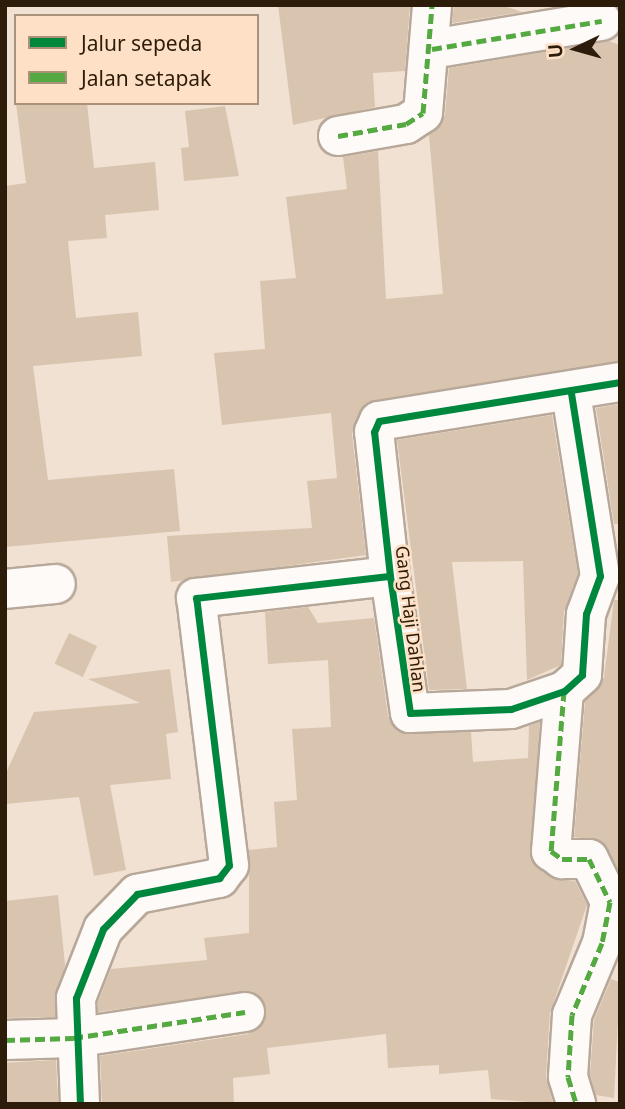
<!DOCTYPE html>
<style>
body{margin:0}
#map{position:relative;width:625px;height:1109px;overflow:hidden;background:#f0e1d2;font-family:"Noto Sans",sans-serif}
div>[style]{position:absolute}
.building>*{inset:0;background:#d9c4af;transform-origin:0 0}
.roads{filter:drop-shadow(2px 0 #b7a899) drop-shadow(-2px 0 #b7a899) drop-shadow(0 2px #b7a899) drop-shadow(0 -2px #b7a899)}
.street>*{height:38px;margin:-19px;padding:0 19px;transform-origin:19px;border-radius:19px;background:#fdfaf8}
.quiet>*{height:5px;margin-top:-2.5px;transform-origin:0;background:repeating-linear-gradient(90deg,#54a941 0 10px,transparent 0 15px)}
.cycleway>*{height:7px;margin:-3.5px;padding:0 3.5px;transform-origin:3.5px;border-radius:3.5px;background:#00873e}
span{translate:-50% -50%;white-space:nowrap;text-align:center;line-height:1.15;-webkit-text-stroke:5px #fde0c5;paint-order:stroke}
.street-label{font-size:18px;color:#2e1c0a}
.frame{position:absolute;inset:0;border:7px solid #2e1c0a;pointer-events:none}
.legend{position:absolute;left:14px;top:14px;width:245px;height:91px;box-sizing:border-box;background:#fde0c5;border:2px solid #aa927a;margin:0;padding:9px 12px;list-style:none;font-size:21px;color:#2e1c0a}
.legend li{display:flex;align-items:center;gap:14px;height:35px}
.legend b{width:35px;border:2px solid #aa927a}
.north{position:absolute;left:541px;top:14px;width:70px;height:70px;-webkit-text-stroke:5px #fde0c5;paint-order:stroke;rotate:265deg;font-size:19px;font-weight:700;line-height:28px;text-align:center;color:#2e1c0a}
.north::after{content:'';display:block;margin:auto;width:24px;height:32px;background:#2e1c0a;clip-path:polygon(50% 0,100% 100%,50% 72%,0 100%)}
</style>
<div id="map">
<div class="building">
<div style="clip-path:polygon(278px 5px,410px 5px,405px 71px,373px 73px,375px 107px,293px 125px)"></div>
<div style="clip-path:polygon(454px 5px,501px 5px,522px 12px,452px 23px)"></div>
<div style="clip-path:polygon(609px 41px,620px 45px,620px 361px,366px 403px,352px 434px,366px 555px,171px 582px,167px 536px,312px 528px,307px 481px,337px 478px,331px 413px,222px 425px,214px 353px,265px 349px,260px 281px,296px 278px,286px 197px,347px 189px,343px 157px,378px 151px,386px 299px,443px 294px,429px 135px,445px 115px,449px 68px)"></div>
<div style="clip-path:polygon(16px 103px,87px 103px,94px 168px,155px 162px,159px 210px,105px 215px,107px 238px,68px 241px,76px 318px,138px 312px,142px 356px,33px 366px,48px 480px,174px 469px,180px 531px,5px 547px,5px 186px,26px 183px)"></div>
<div style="clip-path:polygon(225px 106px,239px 176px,184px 181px,181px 148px,189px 147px,185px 111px)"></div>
<div style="clip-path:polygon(620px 404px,620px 524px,614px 524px,596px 408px)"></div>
<div style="clip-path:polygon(552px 415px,578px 574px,564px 612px,561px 665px,527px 680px,523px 561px,452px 562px,467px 689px,429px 690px,397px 440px)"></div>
<div style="clip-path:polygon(614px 600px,620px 600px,620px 872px,601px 841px,574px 837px,585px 702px,604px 677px)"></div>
<div style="clip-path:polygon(308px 607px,318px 623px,374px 618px,388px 716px,400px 732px,471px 732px,473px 762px,528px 758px,529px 726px,540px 722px,531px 859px,550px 877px,575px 881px,587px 905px,550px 1013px,546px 1076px,553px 1104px,491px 1099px,488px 1070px,439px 1074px,439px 1065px,388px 1068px,386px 1034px,267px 1048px,270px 1074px,233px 1078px,234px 1104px,102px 1104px,100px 1056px,248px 1034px,265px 1021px,262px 999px,252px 991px,98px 1012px,98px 1002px,111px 969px,207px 960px,204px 938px,249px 933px,249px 850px,277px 847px,274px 802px,297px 800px,292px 729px,331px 727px,328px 660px,268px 664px,265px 612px)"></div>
<div style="left:69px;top:633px;width:31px;height:34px;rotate:25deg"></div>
<div style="clip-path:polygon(170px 669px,178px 732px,166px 734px,171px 779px,110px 785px,126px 870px,94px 876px,79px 797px,5px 804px,5px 775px,34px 712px,140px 703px,88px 679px)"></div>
<div style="clip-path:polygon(58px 895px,65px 965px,55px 1017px,5px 1018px,5px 901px)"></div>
<div style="clip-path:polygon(611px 979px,620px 982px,614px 1098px,596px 1095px,590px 1075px,594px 1020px)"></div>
<div style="left:56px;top:1060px;width:44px;height:51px;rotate:87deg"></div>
</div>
<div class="roads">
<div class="street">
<div style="left:432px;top:49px;width:172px;rotate:-9.4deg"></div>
<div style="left:338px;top:136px;width:69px;rotate:-10deg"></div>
<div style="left:406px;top:124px;width:20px;rotate:-33deg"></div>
<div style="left:423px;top:113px;width:108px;rotate:-85.2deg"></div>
<div style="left:571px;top:393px;width:185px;rotate:81deg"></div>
<div style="left:600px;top:576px;width:40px;rotate:110.2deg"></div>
<div style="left:586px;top:614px;width:61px;rotate:93.8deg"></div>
<div style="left:582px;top:675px;width:24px;rotate:138deg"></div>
<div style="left:564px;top:691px;width:56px;rotate:161.2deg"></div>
<div style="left:511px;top:709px;width:101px;rotate:177.7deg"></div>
<div style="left:410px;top:713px;width:138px;rotate:-98.3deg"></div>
<div style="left:390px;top:576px;width:145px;rotate:-96.3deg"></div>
<div style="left:374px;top:432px;width:12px;rotate:-66deg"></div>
<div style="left:379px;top:421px;width:244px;rotate:-9.2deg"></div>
<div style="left:5px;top:589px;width:51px;rotate:-5.6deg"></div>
<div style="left:564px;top:691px;width:161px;rotate:94.6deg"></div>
<div style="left:551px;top:851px;width:14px;rotate:36deg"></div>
<div style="left:562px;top:859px;width:27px"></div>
<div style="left:589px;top:859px;width:48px;rotate:64deg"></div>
<div style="left:610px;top:902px;width:42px;rotate:101deg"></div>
<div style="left:602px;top:943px;width:78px;rotate:112.6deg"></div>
<div style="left:572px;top:1015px;width:62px;rotate:93.7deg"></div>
<div style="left:568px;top:1077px;width:28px;rotate:73deg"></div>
<div style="left:5px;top:1040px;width:68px;rotate:-1.7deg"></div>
<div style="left:73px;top:1038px;width:174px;rotate:-8.6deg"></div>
<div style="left:80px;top:1104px;width:106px;rotate:-92.2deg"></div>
<div style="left:76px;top:998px;width:74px;rotate:-68.6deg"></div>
<div style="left:103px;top:929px;width:49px;rotate:-45.8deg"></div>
<div style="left:137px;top:894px;width:84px;rotate:-11deg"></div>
<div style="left:219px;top:878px;width:16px;rotate:-52deg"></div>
<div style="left:229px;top:865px;width:269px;rotate:-97deg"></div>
<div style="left:196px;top:598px;width:195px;rotate:-6.5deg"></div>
</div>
</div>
<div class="quiet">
<div style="left:432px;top:49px;width:172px;rotate:-9.4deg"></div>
<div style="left:338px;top:136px;width:69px;rotate:-10deg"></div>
<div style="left:406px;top:124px;width:20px;rotate:-33deg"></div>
<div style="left:423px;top:113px;width:108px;rotate:-85.2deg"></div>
<div style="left:564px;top:691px;width:161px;rotate:94.6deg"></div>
<div style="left:551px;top:851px;width:14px;rotate:36deg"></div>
<div style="left:562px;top:859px;width:27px"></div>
<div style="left:589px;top:859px;width:48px;rotate:64deg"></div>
<div style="left:610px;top:902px;width:42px;rotate:101deg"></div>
<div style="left:602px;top:943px;width:78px;rotate:112.6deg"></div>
<div style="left:572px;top:1015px;width:62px;rotate:93.7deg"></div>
<div style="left:568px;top:1077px;width:28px;rotate:73deg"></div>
<div style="left:5px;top:1040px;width:68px;rotate:-1.7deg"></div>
<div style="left:73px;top:1038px;width:174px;rotate:-8.6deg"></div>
</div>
<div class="cycleway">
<div style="left:571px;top:393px;width:185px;rotate:81deg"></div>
<div style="left:600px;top:576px;width:40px;rotate:110.2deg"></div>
<div style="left:586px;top:614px;width:61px;rotate:93.8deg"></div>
<div style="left:582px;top:675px;width:24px;rotate:138deg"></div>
<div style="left:564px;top:691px;width:56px;rotate:161.2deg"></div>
<div style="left:511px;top:709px;width:101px;rotate:177.7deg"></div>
<div style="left:410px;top:713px;width:138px;rotate:-98.3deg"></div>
<div style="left:390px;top:576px;width:145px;rotate:-96.3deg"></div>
<div style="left:374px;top:432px;width:12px;rotate:-66deg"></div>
<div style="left:379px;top:421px;width:244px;rotate:-9.2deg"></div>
<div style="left:80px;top:1104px;width:106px;rotate:-92.2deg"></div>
<div style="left:76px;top:998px;width:74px;rotate:-68.6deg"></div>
<div style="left:103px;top:929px;width:49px;rotate:-45.8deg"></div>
<div style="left:137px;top:894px;width:84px;rotate:-11deg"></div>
<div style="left:219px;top:878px;width:16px;rotate:-52deg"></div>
<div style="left:229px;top:865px;width:269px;rotate:-97deg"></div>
<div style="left:196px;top:598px;width:195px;rotate:-6.5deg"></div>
</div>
<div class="street-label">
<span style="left:411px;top:619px;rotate:83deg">Gang Haji Dahlan</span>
</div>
<div class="frame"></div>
<ul class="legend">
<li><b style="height:9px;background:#00873e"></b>Jalur sepeda</li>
<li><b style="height:9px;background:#54a941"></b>Jalan setapak</li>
</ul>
<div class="north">U</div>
</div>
